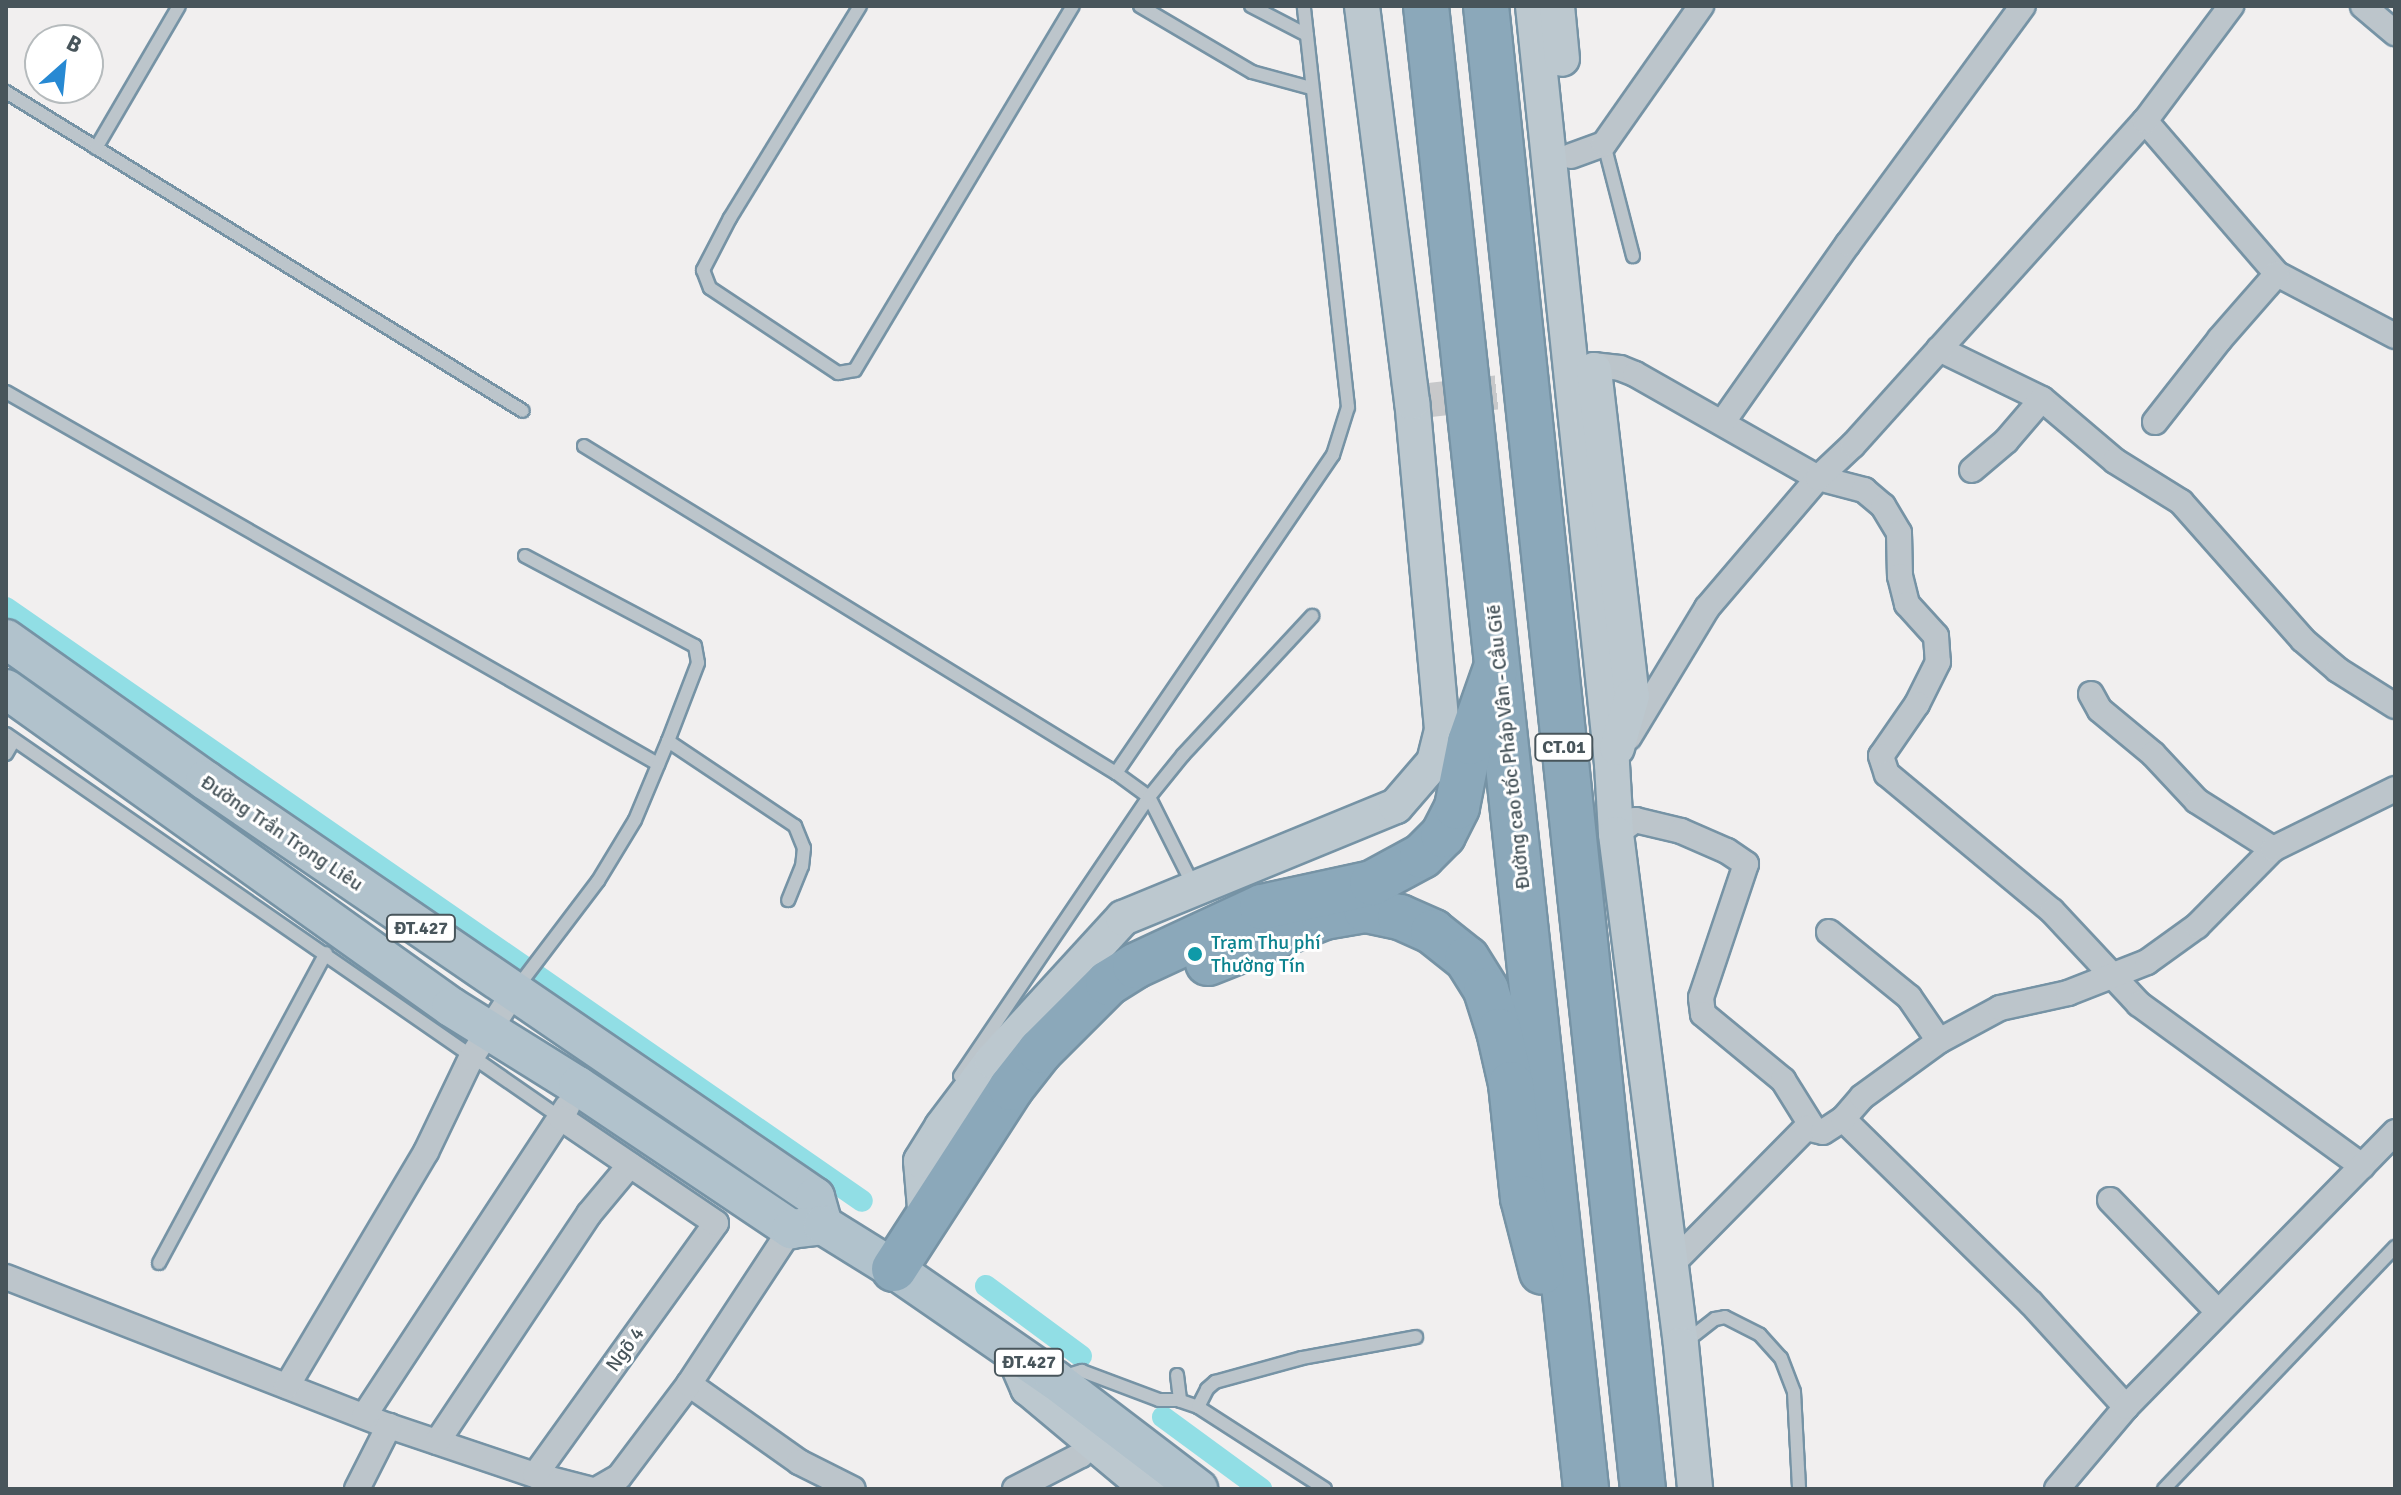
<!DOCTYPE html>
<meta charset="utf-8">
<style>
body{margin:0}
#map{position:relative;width:2401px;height:1495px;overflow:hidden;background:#f1efef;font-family:Signika,sans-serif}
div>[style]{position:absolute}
.canal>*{height:22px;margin:-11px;padding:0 11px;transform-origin:11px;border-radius:11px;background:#91dee5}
.secondary-tunnel>*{height:34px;margin-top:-17px;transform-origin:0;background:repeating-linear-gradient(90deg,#c7c8ca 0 34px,transparent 0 51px)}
.roads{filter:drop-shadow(2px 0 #7693a5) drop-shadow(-2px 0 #7693a5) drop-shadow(0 2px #7693a5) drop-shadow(0 -2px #7693a5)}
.lane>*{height:12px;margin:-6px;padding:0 6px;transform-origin:6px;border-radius:6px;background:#bcc5cb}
.street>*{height:24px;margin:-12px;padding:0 12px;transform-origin:12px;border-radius:12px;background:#bcc5cb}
.secondary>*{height:34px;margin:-17px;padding:0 17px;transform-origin:17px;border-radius:17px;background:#bcc8cf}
.primary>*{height:38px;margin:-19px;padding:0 19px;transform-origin:19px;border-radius:19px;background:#b1c2cc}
.highway>*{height:44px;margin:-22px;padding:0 22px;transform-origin:22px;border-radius:22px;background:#8ba8ba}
.dots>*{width:22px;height:22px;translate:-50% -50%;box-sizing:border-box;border:4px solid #fff;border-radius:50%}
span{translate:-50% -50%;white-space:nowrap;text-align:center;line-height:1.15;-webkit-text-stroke:6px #fff;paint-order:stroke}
.shield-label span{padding:2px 6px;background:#fff;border:2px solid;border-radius:6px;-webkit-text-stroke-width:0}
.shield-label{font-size:18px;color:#48555b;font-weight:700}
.street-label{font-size:20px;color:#48555b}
.culture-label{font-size:20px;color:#0d838f}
.left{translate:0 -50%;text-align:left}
.frame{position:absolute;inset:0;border:8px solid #48555b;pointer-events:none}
.north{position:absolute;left:24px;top:24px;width:80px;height:80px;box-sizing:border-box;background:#fff;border:2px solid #b6bbbd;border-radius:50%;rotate:27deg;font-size:22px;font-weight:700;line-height:32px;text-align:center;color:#48555b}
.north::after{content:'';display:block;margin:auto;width:28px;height:36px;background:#2789d3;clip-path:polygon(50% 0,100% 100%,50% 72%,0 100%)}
</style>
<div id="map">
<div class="canal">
<div style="left:6px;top:608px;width:1041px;rotate:34.71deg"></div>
<div style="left:986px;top:1286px;width:118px;rotate:36.4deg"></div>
<div style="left:1163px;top:1417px;width:122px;rotate:36.3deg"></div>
</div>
<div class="secondary-tunnel">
<div style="left:1412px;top:402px;width:161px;rotate:-6.4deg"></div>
</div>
<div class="roads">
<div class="lane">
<div style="left:860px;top:6px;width:249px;rotate:121.5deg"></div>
<div style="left:730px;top:218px;width:59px;rotate:117.4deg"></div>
<div style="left:703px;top:270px;width:19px;rotate:69deg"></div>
<div style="left:710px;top:288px;width:154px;rotate:33.6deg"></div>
<div style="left:838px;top:373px;width:17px;rotate:-10deg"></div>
<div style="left:855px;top:370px;width:424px;rotate:-59.1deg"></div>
<div style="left:1140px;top:6px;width:130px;rotate:30.5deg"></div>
<div style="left:1252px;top:72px;width:61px;rotate:15.2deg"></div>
<div style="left:1251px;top:6px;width:63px;rotate:27.4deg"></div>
<div style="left:6px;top:92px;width:607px;rotate:31.68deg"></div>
<div style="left:1604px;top:144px;width:116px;rotate:75.5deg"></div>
<div style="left:96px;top:148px;width:164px;rotate:-59.7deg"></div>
<div style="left:6px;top:392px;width:751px;rotate:29.71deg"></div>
<div style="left:584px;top:446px;width:624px;rotate:31.58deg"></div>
<div style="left:1116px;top:773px;width:385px;rotate:-55.7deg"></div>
<div style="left:1333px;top:455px;width:50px;rotate:-72.6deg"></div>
<div style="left:1348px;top:407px;width:403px;rotate:-96.3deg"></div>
<div style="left:525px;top:556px;width:192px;rotate:27.9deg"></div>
<div style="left:695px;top:646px;width:17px;rotate:80deg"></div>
<div style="left:698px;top:663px;width:84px;rotate:111deg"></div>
<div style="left:6px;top:734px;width:675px;rotate:34.68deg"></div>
<div style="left:6px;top:754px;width:16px;rotate:-60deg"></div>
<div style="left:1116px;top:773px;width:41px;rotate:36deg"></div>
<div style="left:1149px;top:797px;width:98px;rotate:63.4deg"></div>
<div style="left:516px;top:989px;width:136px;rotate:-52.8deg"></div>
<div style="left:598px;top:881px;width:71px;rotate:-58.8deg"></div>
<div style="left:635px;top:820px;width:86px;rotate:-67.3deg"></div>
<div style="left:668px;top:741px;width:153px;rotate:33.8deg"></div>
<div style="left:795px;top:826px;width:24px;rotate:68deg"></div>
<div style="left:804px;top:848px;width:18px;rotate:96deg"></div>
<div style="left:802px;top:866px;width:37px;rotate:112deg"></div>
<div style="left:960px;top:1076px;width:337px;rotate:-55.9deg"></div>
<div style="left:1149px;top:797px;width:54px;rotate:-51deg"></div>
<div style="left:1183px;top:755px;width:190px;rotate:-47.1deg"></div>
<div style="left:159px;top:1263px;width:352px;rotate:-61.7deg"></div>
<div style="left:1684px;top:1343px;width:39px;rotate:-38deg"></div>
<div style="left:1715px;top:1319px;width:10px;rotate:-11deg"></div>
<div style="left:1725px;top:1317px;width:39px;rotate:27deg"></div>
<div style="left:1760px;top:1335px;width:31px;rotate:48deg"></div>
<div style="left:1781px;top:1358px;width:36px;rotate:69deg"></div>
<div style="left:1794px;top:1392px;width:97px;rotate:87deg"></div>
<div style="left:1177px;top:1375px;width:26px;rotate:83deg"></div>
<div style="left:1062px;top:1377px;width:21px;rotate:-17deg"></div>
<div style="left:1082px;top:1371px;width:82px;rotate:20.6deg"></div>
<div style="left:1159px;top:1400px;width:19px"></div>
<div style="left:1178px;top:1400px;width:21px;rotate:19deg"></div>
<div style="left:1198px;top:1407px;width:151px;rotate:32.8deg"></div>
<div style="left:1198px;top:1407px;width:20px;rotate:-63deg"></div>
<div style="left:1207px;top:1389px;width:11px;rotate:-41deg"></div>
<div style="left:1215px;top:1382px;width:90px;rotate:-15.4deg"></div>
<div style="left:1302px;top:1358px;width:116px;rotate:-10.4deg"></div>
<div style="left:2164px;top:1489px;width:335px;rotate:-46.3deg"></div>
</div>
<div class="street">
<div style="left:2363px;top:6px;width:42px;rotate:40.2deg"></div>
<div style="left:2145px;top:121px;width:202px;rotate:49.2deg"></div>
<div style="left:2277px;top:274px;width:133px;rotate:27.7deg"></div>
<div style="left:1571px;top:156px;width:35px;rotate:-20deg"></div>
<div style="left:1604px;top:144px;width:169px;rotate:-54.9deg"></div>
<div style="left:1939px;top:349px;width:114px;rotate:25.9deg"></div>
<div style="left:2042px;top:399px;width:96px;rotate:40.3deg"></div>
<div style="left:2115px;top:461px;width:78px;rotate:31.8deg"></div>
<div style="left:2181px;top:502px;width:184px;rotate:48.5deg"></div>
<div style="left:2303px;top:640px;width:46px;rotate:40.6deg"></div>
<div style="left:2338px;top:670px;width:67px;rotate:32.3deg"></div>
<div style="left:1593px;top:365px;width:27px;rotate:6deg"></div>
<div style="left:1620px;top:368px;width:16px;rotate:22deg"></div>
<div style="left:1635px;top:374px;width:210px;rotate:29.6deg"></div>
<div style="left:1818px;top:478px;width:48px;rotate:14.6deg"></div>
<div style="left:1864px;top:490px;width:25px;rotate:40deg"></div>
<div style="left:1883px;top:506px;width:31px;rotate:59deg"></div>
<div style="left:1899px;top:533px;width:43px;rotate:88.7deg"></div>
<div style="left:1900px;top:576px;width:29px;rotate:76deg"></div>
<div style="left:1907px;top:604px;width:43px;rotate:47.8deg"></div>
<div style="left:1936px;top:636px;width:26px;rotate:86deg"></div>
<div style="left:1938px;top:662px;width:47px;rotate:116.6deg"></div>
<div style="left:1917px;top:704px;width:63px;rotate:124.7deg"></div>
<div style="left:1881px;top:756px;width:19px;rotate:72deg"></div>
<div style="left:1887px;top:774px;width:214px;rotate:39.7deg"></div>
<div style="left:2052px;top:911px;width:127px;rotate:46.9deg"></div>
<div style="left:2139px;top:1004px;width:276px;rotate:36deg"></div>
<div style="left:2155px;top:422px;width:105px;rotate:-51.9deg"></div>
<div style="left:2220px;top:339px;width:86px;rotate:-48.8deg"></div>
<div style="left:1722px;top:423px;width:219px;rotate:-54.9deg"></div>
<div style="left:1848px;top:244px;width:295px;rotate:-53.7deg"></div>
<div style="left:1972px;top:470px;width:45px;rotate:-40.5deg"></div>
<div style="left:2006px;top:441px;width:55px;rotate:-49.4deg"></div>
<div style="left:2091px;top:694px;width:18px;rotate:61deg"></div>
<div style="left:2100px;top:710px;width:69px;rotate:39.7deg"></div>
<div style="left:2153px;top:754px;width:64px;rotate:46.9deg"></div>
<div style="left:2197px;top:801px;width:90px;rotate:32.3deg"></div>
<div style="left:1629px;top:737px;width:151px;rotate:-58.8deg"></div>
<div style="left:1707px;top:608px;width:171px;rotate:-49.5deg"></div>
<div style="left:1818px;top:478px;width:48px;rotate:-43.3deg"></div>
<div style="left:1853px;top:445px;width:436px;rotate:-48deg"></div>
<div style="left:2145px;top:121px;width:144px;rotate:-53.2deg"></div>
<div style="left:1616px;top:834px;width:24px;rotate:-36deg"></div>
<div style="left:1635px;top:820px;width:47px;rotate:13.4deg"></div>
<div style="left:1681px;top:831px;width:50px;rotate:23.5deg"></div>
<div style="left:1727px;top:851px;width:23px;rotate:34deg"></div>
<div style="left:1746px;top:864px;width:141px;rotate:108.6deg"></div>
<div style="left:1701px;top:998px;width:16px;rotate:83deg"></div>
<div style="left:1703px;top:1014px;width:104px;rotate:39.5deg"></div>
<div style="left:1783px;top:1080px;width:57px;rotate:58deg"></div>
<div style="left:1829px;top:932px;width:103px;rotate:39.1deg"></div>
<div style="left:1909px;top:997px;width:53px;rotate:55.7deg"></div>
<div style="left:1843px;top:1119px;width:263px;rotate:44.4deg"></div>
<div style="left:2031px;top:1303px;width:141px;rotate:47.6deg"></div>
<div style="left:2110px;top:1200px;width:156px;rotate:46deg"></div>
<div style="left:1670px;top:1266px;width:194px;rotate:-45.4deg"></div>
<div style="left:1806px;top:1128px;width:17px;rotate:13deg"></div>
<div style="left:1823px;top:1132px;width:24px;rotate:-33deg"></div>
<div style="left:1843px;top:1119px;width:29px;rotate:-49deg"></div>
<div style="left:1862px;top:1097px;width:95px;rotate:-36deg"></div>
<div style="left:1939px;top:1041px;width:69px;rotate:-28.4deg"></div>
<div style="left:2000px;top:1008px;width:70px;rotate:-12.4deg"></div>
<div style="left:2068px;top:993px;width:85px;rotate:-21.4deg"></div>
<div style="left:2147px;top:962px;width:62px;rotate:-35.8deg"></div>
<div style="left:2197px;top:926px;width:108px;rotate:-45.4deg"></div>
<div style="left:2273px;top:849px;width:136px;rotate:-26.2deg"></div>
<div style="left:6px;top:1277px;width:411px;rotate:21.3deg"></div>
<div style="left:389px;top:1426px;width:154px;rotate:18.6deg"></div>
<div style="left:535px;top:1475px;width:56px;rotate:14.5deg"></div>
<div style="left:689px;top:1384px;width:135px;rotate:35.3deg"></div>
<div style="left:799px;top:1462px;width:60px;rotate:26.6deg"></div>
<div style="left:287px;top:1386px;width:272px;rotate:-59.3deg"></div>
<div style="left:426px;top:1152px;width:104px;rotate:-64.4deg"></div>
<div style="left:471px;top:1058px;width:82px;rotate:-56.9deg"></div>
<div style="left:364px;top:1416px;width:370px;rotate:-56.7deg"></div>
<div style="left:437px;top:1442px;width:274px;rotate:-56.3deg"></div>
<div style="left:589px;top:1214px;width:64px;rotate:-50.1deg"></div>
<div style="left:535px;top:1475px;width:310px;rotate:-54.3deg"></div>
<div style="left:716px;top:1223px;width:187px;rotate:-145.9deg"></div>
<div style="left:357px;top:1489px;width:71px;rotate:-63.1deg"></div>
<div style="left:598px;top:1489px;width:24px;rotate:-30deg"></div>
<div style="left:619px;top:1477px;width:116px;rotate:-53deg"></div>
<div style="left:689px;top:1384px;width:186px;rotate:-56.7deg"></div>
<div style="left:1015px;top:1489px;width:74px;rotate:-27.3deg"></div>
<div style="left:1081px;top:1455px;width:18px;rotate:-56deg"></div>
<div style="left:2057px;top:1489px;width:107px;rotate:-49.9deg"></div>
<div style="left:2126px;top:1407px;width:385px;rotate:-45.6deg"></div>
</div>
<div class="secondary">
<div style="left:1533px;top:6px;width:762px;rotate:84.05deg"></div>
<div style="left:1612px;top:764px;width:70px;rotate:86.7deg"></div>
<div style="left:1616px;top:834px;width:515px;rotate:82.75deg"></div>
<div style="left:1681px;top:1345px;width:145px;rotate:84.4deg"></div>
<div style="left:1557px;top:6px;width:53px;rotate:84.6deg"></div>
<div style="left:1594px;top:370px;width:328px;rotate:83.4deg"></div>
<div style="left:1632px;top:696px;width:54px;rotate:106.1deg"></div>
<div style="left:926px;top:1220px;width:59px;rotate:-94.8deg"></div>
<div style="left:921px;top:1161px;width:40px;rotate:-58deg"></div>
<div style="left:942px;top:1127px;width:83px;rotate:-52.9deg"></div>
<div style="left:992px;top:1061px;width:194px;rotate:-47.5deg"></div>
<div style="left:1123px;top:918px;width:295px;rotate:-22.3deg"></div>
<div style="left:1396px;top:806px;width:58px;rotate:-49.2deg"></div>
<div style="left:1434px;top:762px;width:34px;rotate:-76deg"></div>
<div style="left:1442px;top:729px;width:328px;rotate:-95.2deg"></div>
<div style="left:1412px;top:402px;width:399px;rotate:-97.2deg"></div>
<div style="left:1011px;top:1349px;width:43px;rotate:66.4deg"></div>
<div style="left:1028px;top:1388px;width:158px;rotate:39.9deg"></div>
</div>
<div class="primary">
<div style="left:6px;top:639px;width:244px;rotate:35.3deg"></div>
<div style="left:205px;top:780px;width:739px;rotate:34.36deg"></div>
<div style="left:815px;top:1197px;width:29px;rotate:74deg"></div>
<div style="left:6px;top:689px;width:547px;rotate:35.55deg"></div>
<div style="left:451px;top:1007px;width:150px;rotate:31.9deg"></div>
<div style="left:578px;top:1086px;width:257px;rotate:33.9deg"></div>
<div style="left:791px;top:1229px;width:32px;rotate:-7deg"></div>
<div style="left:823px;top:1225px;width:84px;rotate:31.8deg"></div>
<div style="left:894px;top:1269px;width:196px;rotate:34.6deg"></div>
<div style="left:1055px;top:1380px;width:180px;rotate:37.3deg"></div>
</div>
<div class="highway">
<div style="left:1426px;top:6px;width:1492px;rotate:83.84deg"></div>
<div style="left:1486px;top:6px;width:1491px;rotate:83.96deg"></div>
<div style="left:1208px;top:963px;width:125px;rotate:-21.6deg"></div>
<div style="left:1324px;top:917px;width:43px;rotate:-9.5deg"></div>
<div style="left:1366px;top:910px;width:35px;rotate:12deg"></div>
<div style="left:1400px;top:917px;width:36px;rotate:24deg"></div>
<div style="left:1433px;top:932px;width:43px;rotate:38.5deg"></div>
<div style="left:1467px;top:959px;width:36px;rotate:58deg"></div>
<div style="left:1486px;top:990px;width:43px;rotate:72.4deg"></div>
<div style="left:1499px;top:1031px;width:54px;rotate:77.2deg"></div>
<div style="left:1511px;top:1084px;width:115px;rotate:84deg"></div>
<div style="left:1523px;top:1198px;width:76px;rotate:75.6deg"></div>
<div style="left:894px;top:1269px;width:216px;rotate:-57.1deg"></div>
<div style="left:1011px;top:1088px;width:47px;rotate:-51.9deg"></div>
<div style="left:1040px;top:1051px;width:96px;rotate:-45deg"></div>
<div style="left:1108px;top:983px;width:32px;rotate:-32deg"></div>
<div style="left:1135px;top:966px;width:140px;rotate:-24.9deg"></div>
<div style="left:1262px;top:907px;width:113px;rotate:-12.3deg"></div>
<div style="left:1372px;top:883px;width:57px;rotate:-28.4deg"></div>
<div style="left:1422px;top:856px;width:30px;rotate:-45deg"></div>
<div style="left:1443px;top:835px;width:31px;rotate:-63deg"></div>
<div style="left:1457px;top:807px;width:66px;rotate:-78.7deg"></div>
<div style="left:1470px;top:742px;width:75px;rotate:-70.6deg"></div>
</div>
</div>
<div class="dots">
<div style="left:1195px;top:954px;background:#0f9aa8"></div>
</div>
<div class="shield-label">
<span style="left:1564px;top:747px">CT.01</span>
<span style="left:421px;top:928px">ĐT.427</span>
<span style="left:1029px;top:1362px">ĐT.427</span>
</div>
<div class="street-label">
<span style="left:1508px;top:747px;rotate:-96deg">Đường cao tốc Pháp Vân - Cầu Giẽ</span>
<span style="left:282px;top:833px;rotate:34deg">Đường Trần Trọng Liêu</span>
<span style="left:625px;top:1349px;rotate:-54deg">Ngõ 4</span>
</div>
<div class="culture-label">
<span class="left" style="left:1211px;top:954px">Trạm Thu phí<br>Thường Tín</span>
</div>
<div class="frame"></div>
<div class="north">B</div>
</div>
